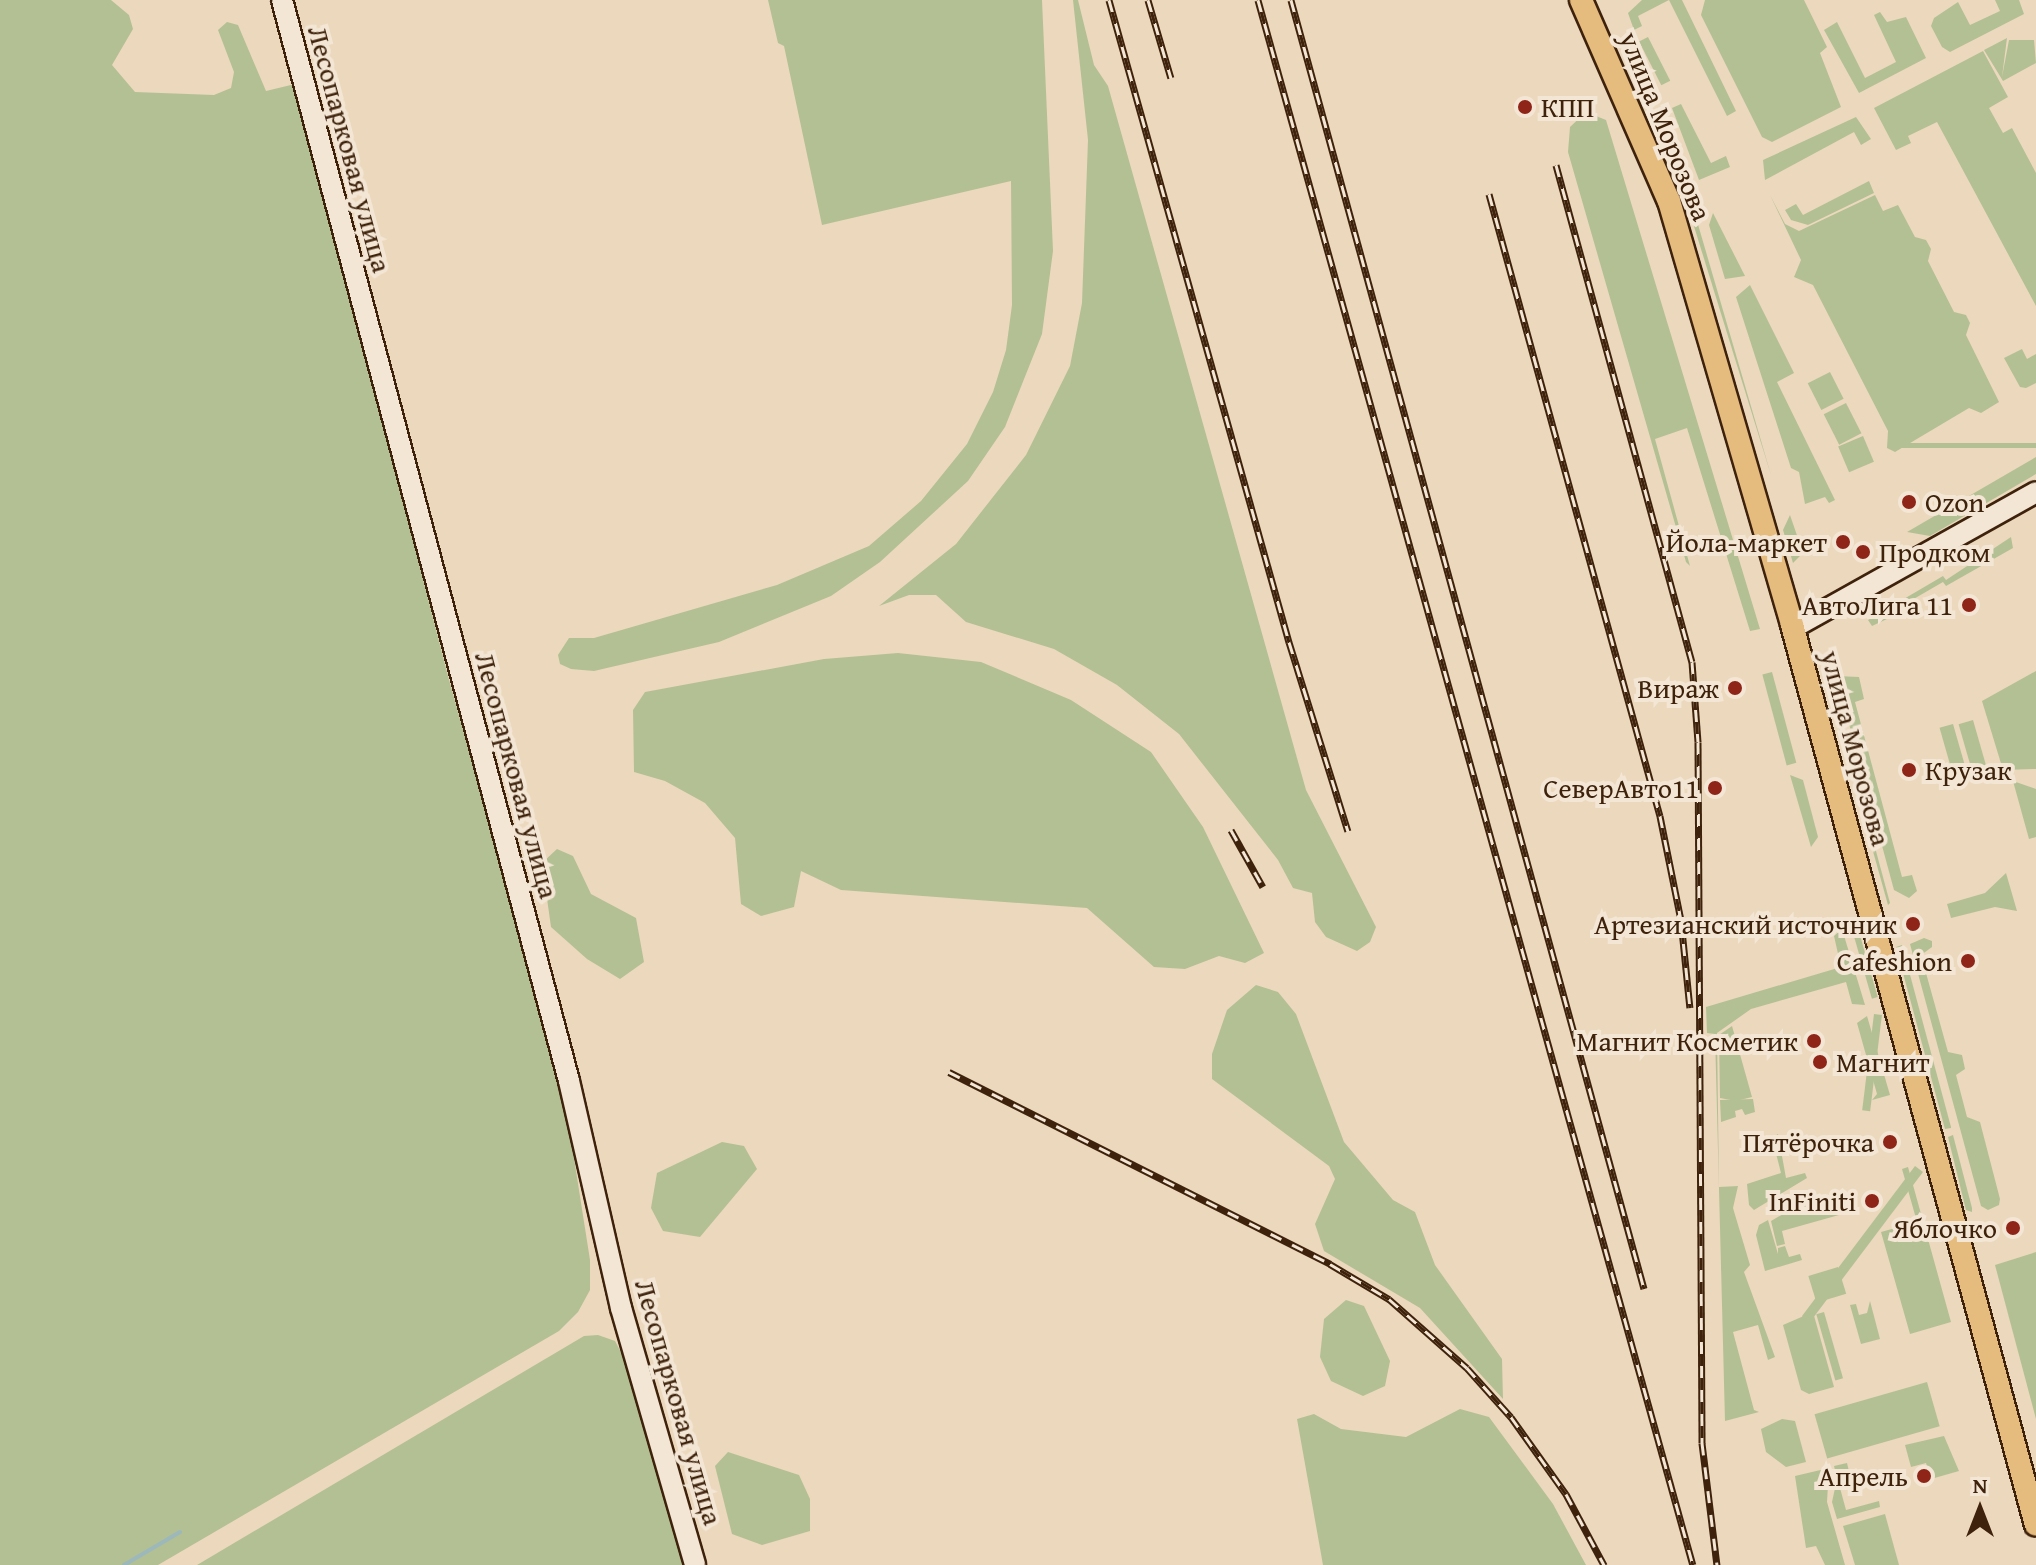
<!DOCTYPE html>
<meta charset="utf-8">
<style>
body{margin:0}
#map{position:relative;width:2036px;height:1565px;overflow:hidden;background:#ecd8bd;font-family:"Gentium Book Plus",serif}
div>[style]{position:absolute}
.green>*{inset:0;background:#b3c094;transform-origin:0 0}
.stream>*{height:4px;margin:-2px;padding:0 2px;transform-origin:2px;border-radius:2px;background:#9cb8bb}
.roads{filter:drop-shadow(2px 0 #3e220c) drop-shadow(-2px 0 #3e220c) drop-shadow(0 2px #3e220c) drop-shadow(0 -2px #3e220c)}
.secondary>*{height:20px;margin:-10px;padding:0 10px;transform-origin:10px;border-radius:10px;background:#f3e6d4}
.primary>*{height:22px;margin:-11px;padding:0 11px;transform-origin:11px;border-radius:11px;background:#e6bc7e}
.rail>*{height:7px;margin-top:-3.5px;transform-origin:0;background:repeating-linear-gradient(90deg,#f3e6d4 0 12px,#3e220c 0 24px);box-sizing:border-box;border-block:2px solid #3e220c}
.dots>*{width:22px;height:22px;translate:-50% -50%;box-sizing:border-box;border:4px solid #f3e6d4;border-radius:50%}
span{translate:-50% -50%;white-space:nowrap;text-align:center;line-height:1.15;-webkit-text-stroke:8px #f3e6d4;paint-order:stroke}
.poi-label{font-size:28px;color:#3e220c}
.left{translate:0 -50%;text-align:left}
.right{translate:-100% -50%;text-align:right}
.street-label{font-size:28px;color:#3e220c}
.north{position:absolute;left:1940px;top:1469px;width:80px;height:80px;-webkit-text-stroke:6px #f3e6d4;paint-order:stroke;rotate:0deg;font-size:22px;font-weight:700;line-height:32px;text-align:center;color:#3e220c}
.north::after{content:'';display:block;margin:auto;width:28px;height:36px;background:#3e220c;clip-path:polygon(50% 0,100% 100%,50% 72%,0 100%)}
</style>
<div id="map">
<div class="green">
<div style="clip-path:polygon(0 0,111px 0,129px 15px,133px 29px,112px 65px,135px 92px,214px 95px,231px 88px,234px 72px,218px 30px,227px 22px,238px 25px,266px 91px,295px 84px,448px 676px,548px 1035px,568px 1120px,590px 1260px,590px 1290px,578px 1312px,559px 1331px,158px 1565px,0 1565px)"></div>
<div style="clip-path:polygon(768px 0,1042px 0,1053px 251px,1042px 334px,1005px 427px,968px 481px,880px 562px,831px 596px,719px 642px,594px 671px,571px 669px,560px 664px,558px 655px,569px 638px,594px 638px,777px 585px,869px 546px,921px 501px,967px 444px,993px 392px,1006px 350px,1012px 305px,1011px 181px,822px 225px,784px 46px,778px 43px)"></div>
<div style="clip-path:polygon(1073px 0,1078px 0,1094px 65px,1108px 86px,1306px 790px,1376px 927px,1370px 942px,1357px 951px,1326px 937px,1315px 922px,1312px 893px,1293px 888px,1278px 860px,1179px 734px,1117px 685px,1054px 649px,966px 622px,936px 595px,909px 595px,879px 606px,956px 544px,1026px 455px,1070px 366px,1082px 303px,1088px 140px)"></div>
<div style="clip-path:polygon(1642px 0,1682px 0,1736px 111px,1727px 116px,1669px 0,1638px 16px,1642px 26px,1634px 30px,1628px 13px)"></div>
<div style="clip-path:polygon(1705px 0,1804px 0,1827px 47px,1820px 53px,1841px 107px,1772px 142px,1762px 137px,1701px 15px)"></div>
<div style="clip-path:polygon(1995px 0,2019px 0,2024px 14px,1950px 52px,1942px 47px,1931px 26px,1934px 18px,1958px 2px,1970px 25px,2000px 11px)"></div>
<div style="clip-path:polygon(1880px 12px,1887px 22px,1906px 17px,1926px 58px,1859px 93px,1824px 30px,1837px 22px,1865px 78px,1896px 62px,1874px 15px)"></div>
<div style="left:1648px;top:37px;width:49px;height:10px;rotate:63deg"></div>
<div style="clip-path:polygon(2007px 38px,2002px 77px,2009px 40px,2034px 40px,2036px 63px,2003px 81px,1984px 50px)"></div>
<div style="clip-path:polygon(1983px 51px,2008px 97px,1989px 108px,2003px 133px,2012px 128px,2036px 173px,2036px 306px,1937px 122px,1908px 136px,1911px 143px,1896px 150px,1874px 108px)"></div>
<div style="clip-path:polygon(1681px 104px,1711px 163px,1726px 156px,1730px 167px,1699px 180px,1672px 108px)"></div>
<div style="clip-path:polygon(1586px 112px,1606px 120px,1760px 629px,1750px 631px,1687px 428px,1655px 439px,1690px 566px,1686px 562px,1568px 152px,1570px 127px)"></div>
<div style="clip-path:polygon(1856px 117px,1871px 139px,1861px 145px,1854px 132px,1765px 180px,1763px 160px)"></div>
<div style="clip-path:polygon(1869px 181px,1874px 193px,1808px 225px,1791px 220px,1785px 210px,1796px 204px,1803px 215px)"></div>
<div style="clip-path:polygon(1770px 195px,1785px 224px,1799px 231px,1875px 195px,1883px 211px,1898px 205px,1915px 237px,1926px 240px,1931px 249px,1928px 261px,1954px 312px,1966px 315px,1970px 323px,1966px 335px,1999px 402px,1981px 413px,1969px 408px,1895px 452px,1887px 448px,1888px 431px,1813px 285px,1794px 277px,1801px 260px)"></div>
<div style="clip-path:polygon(1690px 197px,1771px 475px,1688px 207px)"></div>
<div style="clip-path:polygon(1713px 213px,1745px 276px,1725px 279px,1709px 225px)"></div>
<div style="clip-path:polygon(1750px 285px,1794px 373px,1777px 382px,1835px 500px,1829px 503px,1825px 497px,1805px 504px,1799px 472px,1791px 468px,1736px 297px)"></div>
<div style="clip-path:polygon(2022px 349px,2027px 359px,2036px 354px,2036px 383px,2026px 388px,2020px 387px,2004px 358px)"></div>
<div style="left:1830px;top:372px;width:30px;height:25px;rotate:63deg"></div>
<div style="left:1846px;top:403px;width:34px;height:25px;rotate:63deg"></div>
<div style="left:1863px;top:436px;width:28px;height:27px;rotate:67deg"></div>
<div style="left:2036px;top:443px;width:5px;height:143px;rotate:90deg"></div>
<div style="clip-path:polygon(2036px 457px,2036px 474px,1930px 536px,1907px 532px)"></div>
<div style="clip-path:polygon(1790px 515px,1803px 553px,1793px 563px,1783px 530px)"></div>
<div style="clip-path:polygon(2011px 537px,2013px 548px,1946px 586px,1943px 582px,1905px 604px,1904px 611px,1872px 626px,1868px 620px,1943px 576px,1946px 580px)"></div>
<div style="clip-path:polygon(898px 653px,981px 662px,1071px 700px,1151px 752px,1203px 827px,1264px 953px,1245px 963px,1219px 956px,1185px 969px,1154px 967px,1087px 908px,841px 890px,801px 871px,794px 907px,761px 916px,741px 904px,735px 838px,705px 803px,665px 781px,634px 772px,633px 710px,645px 692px,824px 659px)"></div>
<div style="clip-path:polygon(2036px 671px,2036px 769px,2003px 770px,1982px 701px)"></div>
<div style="left:1772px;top:672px;width:94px;height:10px;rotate:75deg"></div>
<div style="clip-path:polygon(1836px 676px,1859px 677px,1864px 699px,1855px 702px,1902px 877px,1912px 875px,1917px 891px,1909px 898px,1894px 890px)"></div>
<div style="clip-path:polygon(1829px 677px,1890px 903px,1888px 905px,1825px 679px)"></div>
<div style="left:1973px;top:720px;width:47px;height:15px;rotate:74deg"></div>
<div style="left:1953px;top:724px;width:51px;height:14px;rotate:74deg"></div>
<div style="clip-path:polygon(1790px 775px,1803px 780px,1818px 837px,1811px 847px)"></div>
<div style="clip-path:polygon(2013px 781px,2036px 789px,2036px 837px,2029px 839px)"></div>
<div style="clip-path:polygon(557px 849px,573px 856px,591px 894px,636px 918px,644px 962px,620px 979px,587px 959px,551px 927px,542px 863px)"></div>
<div style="clip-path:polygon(2006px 873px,2017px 911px,1995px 907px,1951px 918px,1947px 904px,1985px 893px)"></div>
<div style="left:1857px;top:925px;width:75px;height:6px;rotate:74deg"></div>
<div style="clip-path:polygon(1842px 929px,1865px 1005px,1852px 1004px,1846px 982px,1751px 1009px,1717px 1033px,1719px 1187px,1738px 1186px,1733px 1208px,1750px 1265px,1744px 1272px,1775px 1357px,1768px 1360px,1758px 1325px,1733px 1332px,1754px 1410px,1759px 1412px,1725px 1421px,1715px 1034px,1707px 1033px,1706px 1007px,1841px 967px,1834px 936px)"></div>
<div style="clip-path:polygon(1924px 938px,1932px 941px,1932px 947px,1921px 955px,1948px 1052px,1962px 1055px,1965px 1069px,1956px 1075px,1967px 1117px,1980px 1122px,2000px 1199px,1999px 1205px,1988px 1210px,1981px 1206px,1910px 944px)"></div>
<div style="clip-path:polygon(1902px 945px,1951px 1127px,1951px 1128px,1945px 1129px,1896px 947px)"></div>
<div style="clip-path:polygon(1256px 985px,1278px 992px,1296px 1014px,1344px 1142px,1393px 1200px,1415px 1212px,1435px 1265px,1502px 1359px,1503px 1399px,1420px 1308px,1324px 1251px,1315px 1224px,1335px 1179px,1329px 1166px,1212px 1079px,1212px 1054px,1227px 1010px)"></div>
<div style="left:1874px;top:1014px;width:8px;height:97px;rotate:7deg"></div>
<div style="clip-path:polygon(1867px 1016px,1890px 1095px,1872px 1100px,1877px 1094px,1857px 1023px)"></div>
<div style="clip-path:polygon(1732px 1026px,1752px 1097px,1736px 1101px,1720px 1098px,1719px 1035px)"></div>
<div style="clip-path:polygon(1753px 1099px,1755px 1112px,1745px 1115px,1742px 1109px,1735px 1111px,1736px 1117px,1721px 1122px,1720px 1100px)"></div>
<div style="clip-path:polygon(1778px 1134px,1786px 1178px,1805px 1173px,1807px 1178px,1754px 1210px,1749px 1205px,1747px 1184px,1781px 1173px,1772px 1138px)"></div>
<div style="clip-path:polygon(1953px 1135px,1972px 1208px,1972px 1212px,1966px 1210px,1948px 1137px)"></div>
<div style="clip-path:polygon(722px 1142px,744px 1146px,757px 1169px,700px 1237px,663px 1231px,651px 1208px,657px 1173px)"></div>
<div style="left:1915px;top:1166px;width:10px;height:188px;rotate:37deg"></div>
<div style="clip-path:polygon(1908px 1167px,1951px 1322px,1910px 1334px,1881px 1232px,1917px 1222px,1902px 1169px)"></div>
<div style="clip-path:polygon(1833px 1194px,1839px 1215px,1782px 1231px,1785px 1244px,1777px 1246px,1771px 1221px,1802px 1203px)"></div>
<div style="clip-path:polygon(1768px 1220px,1778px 1254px,1778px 1248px,1785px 1246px,1789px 1257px,1800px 1254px,1802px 1260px,1765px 1271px,1756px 1235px,1759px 1225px)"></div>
<div style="clip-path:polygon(2036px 1252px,2036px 1419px,1995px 1265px)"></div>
<div style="left:1838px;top:1267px;width:28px;height:31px;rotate:73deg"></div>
<div style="clip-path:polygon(1346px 1300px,1364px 1306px,1390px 1361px,1385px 1386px,1363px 1396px,1331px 1381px,1320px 1357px,1324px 1319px)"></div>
<div style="clip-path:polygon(1870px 1301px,1880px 1339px,1861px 1344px,1850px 1305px,1856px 1304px,1859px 1315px,1867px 1313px)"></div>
<div style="clip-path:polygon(1813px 1312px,1834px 1387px,1809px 1394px,1801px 1390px,1783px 1325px)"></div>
<div style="left:1824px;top:1312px;width:69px;height:8px;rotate:74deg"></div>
<div style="clip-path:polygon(598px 1335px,615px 1341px,623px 1356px,686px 1565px,197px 1565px,584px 1336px)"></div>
<div style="left:1927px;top:1382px;width:46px;height:117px;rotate:74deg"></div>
<div style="clip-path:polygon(1460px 1409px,1489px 1417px,1553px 1504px,1586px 1565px,1323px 1565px,1297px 1419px,1314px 1414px,1341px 1429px,1406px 1437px)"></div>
<div style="clip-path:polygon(1782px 1419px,1795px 1421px,1806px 1462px,1786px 1467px,1766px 1452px,1761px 1429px)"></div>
<div style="clip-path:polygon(1944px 1436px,1959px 1471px,1931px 1479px,1926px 1463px,1911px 1467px,1905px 1445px)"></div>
<div style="clip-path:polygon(728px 1452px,799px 1475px,810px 1499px,810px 1531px,762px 1545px,732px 1534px,715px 1466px)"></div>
<div style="clip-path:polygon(1847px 1463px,1852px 1484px,1840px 1488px,1846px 1510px,1879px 1501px,1880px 1507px,1837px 1519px,1832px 1502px,1837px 1479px,1834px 1466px)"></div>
<div style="clip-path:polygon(1829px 1468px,1827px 1502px,1845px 1565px,1825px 1565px,1816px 1546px,1806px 1548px,1795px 1476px)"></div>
<div style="clip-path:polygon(1885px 1514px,1899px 1565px,1855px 1565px,1843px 1526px)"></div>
</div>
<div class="stream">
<div style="left:124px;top:1565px;width:65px;rotate:-30.5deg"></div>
</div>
<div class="roads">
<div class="secondary">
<div style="left:282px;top:0;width:1118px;rotate:75.13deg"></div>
<div style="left:569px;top:1081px;width:233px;rotate:77.1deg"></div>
<div style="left:621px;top:1308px;width:267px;rotate:73.9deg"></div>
<div style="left:1793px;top:628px;width:278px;rotate:-29.2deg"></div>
</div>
<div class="primary">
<div style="left:1581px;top:0;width:219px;rotate:66.4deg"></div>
<div style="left:1669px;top:201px;width:441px;rotate:73.8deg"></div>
<div style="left:1792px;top:625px;width:932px;rotate:74.83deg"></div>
</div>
</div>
<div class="rail">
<div style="left:1109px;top:0;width:667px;rotate:74.34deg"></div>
<div style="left:1289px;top:642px;width:198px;rotate:72.7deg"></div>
<div style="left:1148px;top:0;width:81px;rotate:73.6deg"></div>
<div style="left:1258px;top:0;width:1624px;rotate:74.47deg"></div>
<div style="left:1291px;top:0;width:1336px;rotate:74.68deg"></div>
<div style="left:1556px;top:165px;width:515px;rotate:74.7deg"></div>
<div style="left:1692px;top:662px;width:80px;rotate:85.7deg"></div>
<div style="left:1698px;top:742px;width:701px;rotate:89.67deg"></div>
<div style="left:1702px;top:1443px;width:123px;rotate:83deg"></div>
<div style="left:1489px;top:194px;width:645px;rotate:74.63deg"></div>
<div style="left:1660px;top:816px;width:106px;rotate:78.6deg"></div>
<div style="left:1681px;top:920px;width:88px;rotate:84.2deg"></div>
<div style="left:1231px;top:830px;width:65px;rotate:60.7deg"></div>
<div style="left:949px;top:1072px;width:427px;rotate:26.7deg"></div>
<div style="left:1330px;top:1264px;width:69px;rotate:30.7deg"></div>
<div style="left:1389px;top:1299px;width:104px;rotate:41.5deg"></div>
<div style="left:1467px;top:1368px;width:66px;rotate:48.1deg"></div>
<div style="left:1511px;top:1417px;width:95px;rotate:54.5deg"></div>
<div style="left:1566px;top:1494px;width:81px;rotate:61.8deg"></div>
</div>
<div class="dots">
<div style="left:1525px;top:107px;background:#8f2418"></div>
<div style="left:1909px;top:502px;background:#8f2418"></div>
<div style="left:1843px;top:542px;background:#8f2418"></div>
<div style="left:1863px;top:552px;background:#8f2418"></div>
<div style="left:1969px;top:605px;background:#8f2418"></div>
<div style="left:1735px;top:688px;background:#8f2418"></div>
<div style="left:1909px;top:770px;background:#8f2418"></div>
<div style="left:1715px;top:788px;background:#8f2418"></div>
<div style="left:1913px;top:924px;background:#8f2418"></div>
<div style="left:1968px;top:961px;background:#8f2418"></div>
<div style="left:1814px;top:1041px;background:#8f2418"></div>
<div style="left:1820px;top:1062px;background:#8f2418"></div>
<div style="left:1890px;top:1142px;background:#8f2418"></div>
<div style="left:1872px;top:1201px;background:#8f2418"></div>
<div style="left:2013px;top:1228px;background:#8f2418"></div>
<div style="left:1924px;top:1476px;background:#8f2418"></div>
</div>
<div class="poi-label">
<span class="left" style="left:1541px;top:107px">КПП</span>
<span class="left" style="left:1925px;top:502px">Ozon</span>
<span class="right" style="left:1827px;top:542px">Йола-маркет</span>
<span class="left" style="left:1879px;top:552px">Продком</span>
<span class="right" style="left:1953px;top:605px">АвтоЛига 11</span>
<span class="right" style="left:1719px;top:688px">Вираж</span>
<span class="left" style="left:1925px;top:770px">Крузак</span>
<span class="right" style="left:1699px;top:788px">СеверАвто11</span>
<span class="right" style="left:1897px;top:924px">Артезианский источник</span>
<span class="right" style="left:1952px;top:961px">Cafeshion</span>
<span class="right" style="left:1798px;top:1041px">Магнит Косметик</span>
<span class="left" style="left:1836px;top:1062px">Магнит</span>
<span class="right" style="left:1874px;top:1142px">Пятёрочка</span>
<span class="right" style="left:1856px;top:1201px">InFiniti</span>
<span class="right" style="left:1997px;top:1228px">Яблочко</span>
<span class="right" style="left:1908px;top:1476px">Апрель</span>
</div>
<div class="street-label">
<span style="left:1666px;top:126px;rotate:68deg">улица Морозова</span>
<span style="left:350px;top:149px;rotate:75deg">Лесопарковая улица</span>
<span style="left:1856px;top:748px;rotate:75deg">улица Морозова</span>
<span style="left:517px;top:775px;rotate:75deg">Лесопарковая улица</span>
<span style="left:679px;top:1402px;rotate:74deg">Лесопарковая улица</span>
</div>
<div class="north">N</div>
</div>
